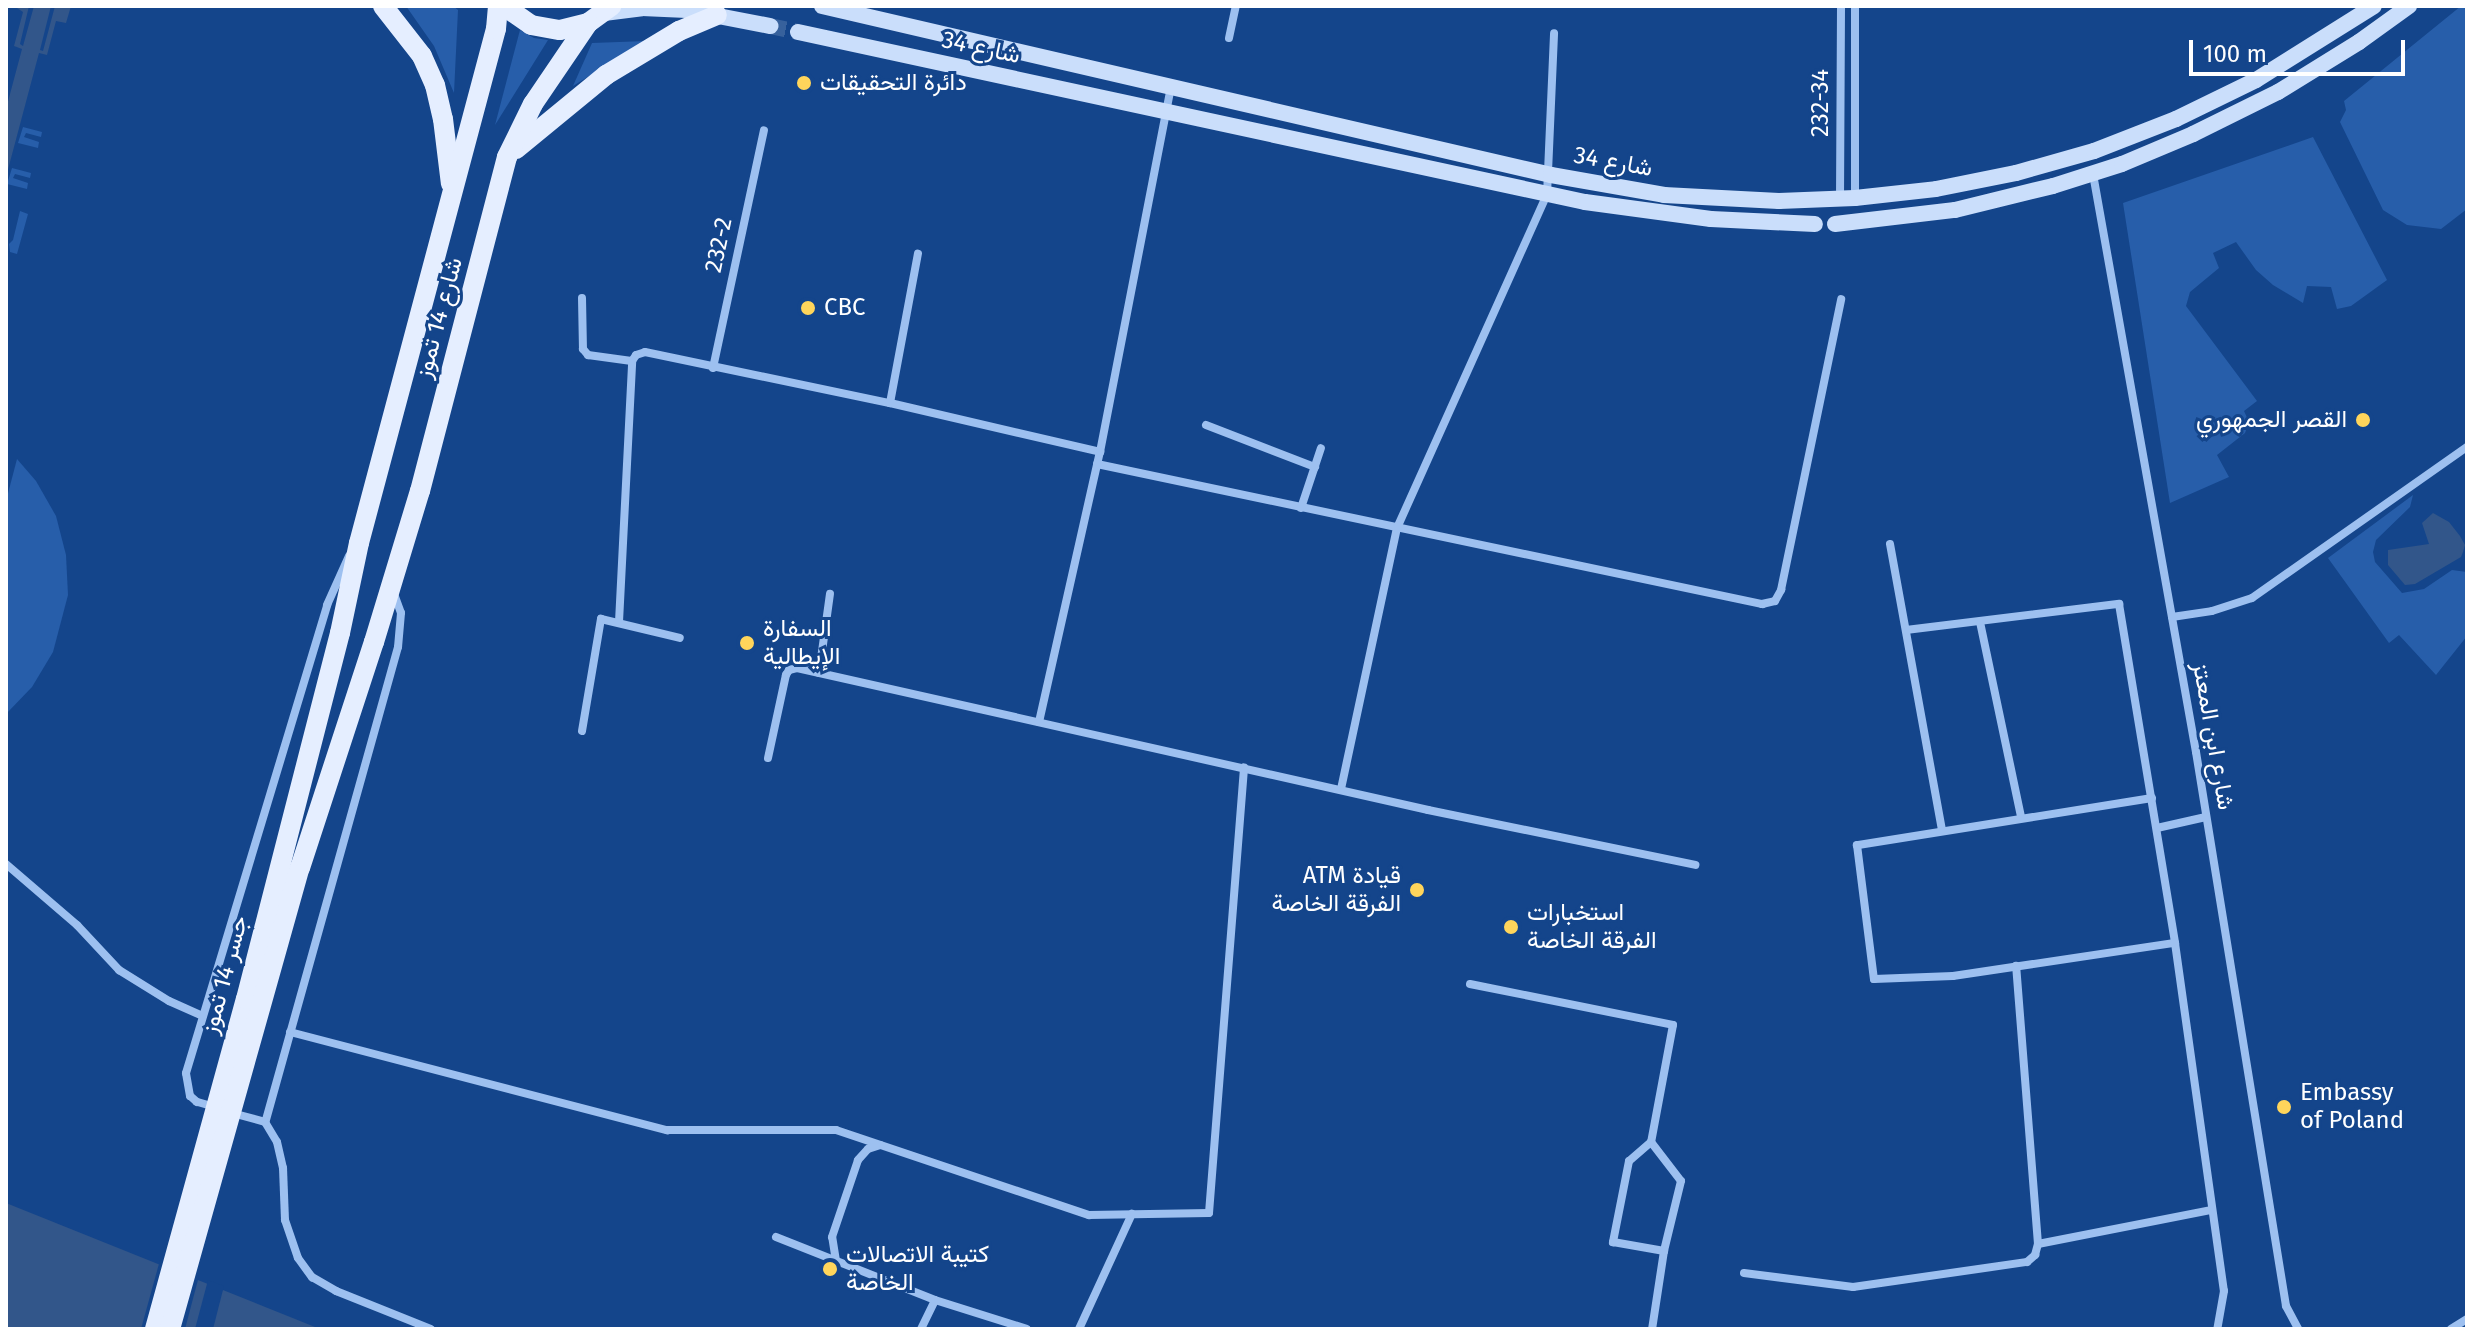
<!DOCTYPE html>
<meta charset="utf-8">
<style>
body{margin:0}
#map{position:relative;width:2473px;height:1335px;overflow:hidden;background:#14458b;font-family:"Fira Sans",Vazirmatn,sans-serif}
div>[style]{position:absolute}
.green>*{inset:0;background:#275eaa}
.water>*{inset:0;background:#32568a}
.pier>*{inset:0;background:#14458b}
.secondary-tunnel>*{height:16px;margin-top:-8px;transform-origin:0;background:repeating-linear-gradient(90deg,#37619c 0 16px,transparent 0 24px)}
.minor>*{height:8px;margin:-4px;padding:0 4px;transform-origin:4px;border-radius:4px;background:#9dc0f0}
.secondary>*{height:16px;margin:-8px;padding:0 8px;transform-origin:8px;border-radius:8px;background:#cadefb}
.primary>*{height:20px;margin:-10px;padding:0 10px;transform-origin:10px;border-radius:10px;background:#e5eeff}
.primary-bridge>*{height:20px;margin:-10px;padding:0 10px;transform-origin:10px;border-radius:10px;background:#e5eeff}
.dots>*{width:22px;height:22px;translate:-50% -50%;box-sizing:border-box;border:4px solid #14458b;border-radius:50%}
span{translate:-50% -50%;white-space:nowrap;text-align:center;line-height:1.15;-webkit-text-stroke:6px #14458b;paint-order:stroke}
.street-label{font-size:24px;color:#fff}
.poi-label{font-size:24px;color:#fff}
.left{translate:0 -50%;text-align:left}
.right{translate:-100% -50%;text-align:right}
.frame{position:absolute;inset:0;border:8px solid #fff;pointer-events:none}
.scale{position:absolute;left:2189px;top:40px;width:216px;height:36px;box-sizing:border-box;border:4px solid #fff;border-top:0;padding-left:10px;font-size:24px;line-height:28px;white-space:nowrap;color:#fff;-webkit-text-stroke:6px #14458b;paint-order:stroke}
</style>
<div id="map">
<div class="green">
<div style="clip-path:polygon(406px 6px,453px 6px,458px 10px,454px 93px,434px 46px)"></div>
<div style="clip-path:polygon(2461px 6px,2467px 6px,2467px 209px,2441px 229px,2407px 225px,2383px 210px,2340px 122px,2346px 110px,2344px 101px)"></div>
<div style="clip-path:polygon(520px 30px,534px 38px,548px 40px,495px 125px)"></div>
<div style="clip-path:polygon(646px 41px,573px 86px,592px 43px)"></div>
<div style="clip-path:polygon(23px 127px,42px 132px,41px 137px,26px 133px,24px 137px,39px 142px,38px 148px,18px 143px)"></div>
<div style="clip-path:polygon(2313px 137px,2387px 280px,2351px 306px,2337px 309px,2331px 287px,2307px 286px,2303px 303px,2273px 285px,2256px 270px,2236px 242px,2213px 253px,2219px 268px,2190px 292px,2186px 306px,2257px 401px,2244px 411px,2249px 422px,2245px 433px,2217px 455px,2229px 477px,2170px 503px,2123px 203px)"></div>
<div style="clip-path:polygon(12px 168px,31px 173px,30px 178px,15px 174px,13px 178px,28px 183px,27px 189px,7px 184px)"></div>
<div style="clip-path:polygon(20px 211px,28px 214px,17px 254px,10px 252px,9px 244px,13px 240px)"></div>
<div style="clip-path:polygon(17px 459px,36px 481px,56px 516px,66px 555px,68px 595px,53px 652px,32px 687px,6px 714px,6px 501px)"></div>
<div style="clip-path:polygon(2413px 495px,2410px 507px,2376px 540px,2373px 552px,2375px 562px,2402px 593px,2424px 589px,2452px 570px,2467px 572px,2467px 636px,2436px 675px,2399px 635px,2389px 643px,2328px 558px)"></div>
</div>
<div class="water">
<div style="clip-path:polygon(14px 6px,29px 6px,20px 44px,23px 46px,34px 6px,51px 6px,40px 50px,43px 51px,55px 6px,71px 6px,66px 23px,56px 21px,47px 55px,39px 53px,6px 177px,6px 109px,22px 49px,14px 46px,23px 12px)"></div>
<div style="clip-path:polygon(2433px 513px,2449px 522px,2460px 536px,2465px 545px,2463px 552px,2461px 557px,2415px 584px,2405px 585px,2388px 565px,2388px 550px,2429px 544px,2422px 523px)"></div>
<div style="clip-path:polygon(6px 1203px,320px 1329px,6px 1329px)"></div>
</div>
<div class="pier">
<div style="clip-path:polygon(160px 1260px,199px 1276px,185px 1329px,141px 1329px)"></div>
<div style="clip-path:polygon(208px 1280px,224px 1286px,213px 1329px,195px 1329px)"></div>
</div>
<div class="secondary-tunnel">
<div style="left:770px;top:26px;width:29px;rotate:12deg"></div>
</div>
<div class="minor">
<div style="left:1229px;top:38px;width:33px;rotate:-78deg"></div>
<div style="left:2093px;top:174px;width:587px;rotate:79.9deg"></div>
<div style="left:2196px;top:752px;width:561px;rotate:80.77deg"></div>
<div style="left:2286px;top:1306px;width:26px;rotate:62deg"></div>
<div style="left:1855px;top:198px;width:192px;rotate:-90deg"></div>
<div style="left:1840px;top:199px;width:193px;rotate:-89.7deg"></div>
<div style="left:582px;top:298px;width:51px;rotate:88.9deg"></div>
<div style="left:583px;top:349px;width:8px;rotate:50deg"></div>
<div style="left:588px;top:355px;width:44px;rotate:7.8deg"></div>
<div style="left:713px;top:368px;width:243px;rotate:-77.9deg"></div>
<div style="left:890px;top:403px;width:152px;rotate:-79.4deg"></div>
<div style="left:1206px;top:425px;width:117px;rotate:21.1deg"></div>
<div style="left:1097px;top:464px;width:680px;rotate:11.89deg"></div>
<div style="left:1762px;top:604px;width:13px;rotate:-13deg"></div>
<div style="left:1775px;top:601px;width:13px;rotate:-61deg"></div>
<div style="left:1781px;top:590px;width:297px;rotate:-78.3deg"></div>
<div style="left:1301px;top:508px;width:63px;rotate:-71.6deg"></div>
<div style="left:1890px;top:544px;width:291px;rotate:79.7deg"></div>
<div style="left:393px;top:591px;width:23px;rotate:70deg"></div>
<div style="left:401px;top:613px;width:34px;rotate:95deg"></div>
<div style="left:398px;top:647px;width:493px;rotate:105.6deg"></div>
<div style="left:265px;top:1122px;width:23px;rotate:59deg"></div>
<div style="left:277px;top:1142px;width:27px;rotate:77deg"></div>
<div style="left:283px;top:1168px;width:52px;rotate:87.8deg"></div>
<div style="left:285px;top:1220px;width:40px;rotate:71.1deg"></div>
<div style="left:298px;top:1258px;width:24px;rotate:54deg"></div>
<div style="left:312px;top:1277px;width:28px;rotate:30deg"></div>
<div style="left:336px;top:1291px;width:102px;rotate:21.8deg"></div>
<div style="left:2172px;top:617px;width:40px;rotate:-8.5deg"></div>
<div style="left:2212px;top:611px;width:42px;rotate:-18deg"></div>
<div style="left:2252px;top:598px;width:263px;rotate:-35.1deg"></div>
<div style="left:619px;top:622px;width:261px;rotate:-87.1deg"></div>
<div style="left:632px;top:361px;width:7px;rotate:-56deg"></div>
<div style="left:636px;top:355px;width:9px;rotate:-18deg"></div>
<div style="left:645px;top:352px;width:250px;rotate:11.8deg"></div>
<div style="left:890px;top:403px;width:216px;rotate:13.1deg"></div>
<div style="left:1980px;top:622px;width:199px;rotate:78.1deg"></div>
<div style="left:1906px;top:630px;width:215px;rotate:-7deg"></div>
<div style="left:2119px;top:604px;width:344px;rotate:80.6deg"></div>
<div style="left:2175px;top:943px;width:351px;rotate:82deg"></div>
<div style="left:2224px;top:1291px;width:39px;rotate:100deg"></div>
<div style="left:819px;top:673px;width:80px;rotate:-82.1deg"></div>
<div style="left:1039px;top:722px;width:277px;rotate:-77.3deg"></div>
<div style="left:1100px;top:452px;width:372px;rotate:-79deg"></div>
<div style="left:582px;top:731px;width:114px;rotate:-80.4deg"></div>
<div style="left:601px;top:619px;width:81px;rotate:13.5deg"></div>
<div style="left:768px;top:758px;width:85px;rotate:-77.8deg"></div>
<div style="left:786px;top:675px;width:6px;rotate:-59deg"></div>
<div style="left:789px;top:670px;width:8px;rotate:-14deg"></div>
<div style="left:797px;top:668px;width:647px;rotate:12.68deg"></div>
<div style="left:1428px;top:810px;width:273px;rotate:11.6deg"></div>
<div style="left:1341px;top:789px;width:267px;rotate:-77.9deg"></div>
<div style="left:1397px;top:528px;width:365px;rotate:-65.8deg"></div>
<div style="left:1547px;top:195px;width:162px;rotate:-87.5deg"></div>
<div style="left:2152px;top:798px;width:299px;rotate:170.9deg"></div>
<div style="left:1857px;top:845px;width:135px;rotate:82.8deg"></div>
<div style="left:1874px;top:979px;width:79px;rotate:-2.2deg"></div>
<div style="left:1953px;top:976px;width:224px;rotate:-8.5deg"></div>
<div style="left:2157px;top:828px;width:50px;rotate:-12.7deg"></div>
<div style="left:6px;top:864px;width:94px;rotate:40.7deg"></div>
<div style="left:77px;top:925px;width:62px;rotate:47deg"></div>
<div style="left:119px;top:970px;width:59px;rotate:31.8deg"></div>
<div style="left:169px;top:1001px;width:36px;rotate:24deg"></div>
<div style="left:1470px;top:984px;width:207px;rotate:11.4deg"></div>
<div style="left:1673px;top:1025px;width:119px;rotate:100.6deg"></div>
<div style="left:1651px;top:1142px;width:29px;rotate:139deg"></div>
<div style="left:1629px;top:1161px;width:83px;rotate:101.2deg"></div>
<div style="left:1613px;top:1242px;width:52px;rotate:10deg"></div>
<div style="left:290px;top:1032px;width:390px;rotate:14.6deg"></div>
<div style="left:667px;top:1130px;width:169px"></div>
<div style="left:836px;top:1130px;width:267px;rotate:18.6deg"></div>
<div style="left:1089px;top:1215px;width:120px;rotate:-1deg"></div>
<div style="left:1209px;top:1213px;width:447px;rotate:-85.5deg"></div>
<div style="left:215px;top:1107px;width:19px;rotate:-164deg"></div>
<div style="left:197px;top:1102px;width:9px;rotate:-139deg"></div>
<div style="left:190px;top:1096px;width:23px;rotate:-100deg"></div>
<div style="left:186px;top:1073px;width:489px;rotate:-73.2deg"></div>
<div style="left:327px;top:605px;width:54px;rotate:-65.8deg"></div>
<div style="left:232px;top:1113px;width:34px;rotate:15deg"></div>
<div style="left:1651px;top:1142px;width:49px;rotate:52.4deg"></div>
<div style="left:1681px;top:1181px;width:72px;rotate:103.7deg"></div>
<div style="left:1664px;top:1251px;width:79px;rotate:98.7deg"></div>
<div style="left:776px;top:1237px;width:171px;rotate:21.6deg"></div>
<div style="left:935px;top:1300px;width:96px;rotate:17.5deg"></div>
<div style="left:2038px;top:1244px;width:177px;rotate:-11.1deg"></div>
<div style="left:836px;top:1261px;width:24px;rotate:-99deg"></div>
<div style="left:832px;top:1237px;width:81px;rotate:-71.3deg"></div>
<div style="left:858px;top:1160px;width:15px;rotate:-48deg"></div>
<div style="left:868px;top:1149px;width:13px;rotate:-18deg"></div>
<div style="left:1744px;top:1273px;width:110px;rotate:7.3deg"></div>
<div style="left:1853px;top:1287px;width:176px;rotate:-8.2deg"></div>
<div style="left:2027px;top:1262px;width:11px;rotate:-41deg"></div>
<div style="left:2035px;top:1255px;width:11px;rotate:-75deg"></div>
<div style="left:2038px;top:1244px;width:279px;rotate:-94.5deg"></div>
<div style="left:921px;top:1329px;width:32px;rotate:-64deg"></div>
<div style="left:1079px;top:1329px;width:127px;rotate:-65.3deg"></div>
<div style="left:2451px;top:1329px;width:19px;rotate:-32deg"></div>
</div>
<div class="secondary">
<div style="left:822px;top:6px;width:748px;rotate:13.05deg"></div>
<div style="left:1551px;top:175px;width:115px;rotate:10deg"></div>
<div style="left:1664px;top:195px;width:115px;rotate:3deg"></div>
<div style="left:1779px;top:201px;width:76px;rotate:-2.3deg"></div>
<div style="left:1855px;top:198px;width:81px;rotate:-6.3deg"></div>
<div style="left:1936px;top:189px;width:82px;rotate:-11.3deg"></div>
<div style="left:2016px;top:173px;width:81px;rotate:-15.8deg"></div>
<div style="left:2094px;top:151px;width:88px;rotate:-21.3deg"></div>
<div style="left:2176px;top:119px;width:89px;rotate:-26deg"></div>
<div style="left:2256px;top:80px;width:139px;rotate:-32.1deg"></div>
<div style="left:604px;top:13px;width:38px;rotate:-7deg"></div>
<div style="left:642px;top:8px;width:45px;rotate:2.5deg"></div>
<div style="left:687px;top:10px;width:85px;rotate:10.9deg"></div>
<div style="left:798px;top:32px;width:805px;rotate:12.19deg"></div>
<div style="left:1585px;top:202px;width:127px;rotate:7.7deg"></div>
<div style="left:1711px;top:219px;width:104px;rotate:2.8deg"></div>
<div style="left:1835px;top:224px;width:121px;rotate:-6.7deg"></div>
<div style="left:1955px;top:210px;width:101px;rotate:-13.8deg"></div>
<div style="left:2053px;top:186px;width:72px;rotate:-17.7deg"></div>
<div style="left:2122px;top:164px;width:77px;rotate:-22.9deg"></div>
<div style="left:2193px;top:134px;width:95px;rotate:-26.3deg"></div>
<div style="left:2278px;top:92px;width:95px;rotate:-31.7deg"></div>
<div style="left:2359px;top:42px;width:62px;rotate:-35.8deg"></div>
</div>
<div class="primary">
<div style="left:383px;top:6px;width:63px;rotate:52deg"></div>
<div style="left:422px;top:56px;width:32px;rotate:66deg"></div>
<div style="left:435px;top:85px;width:35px;rotate:77deg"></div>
<div style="left:443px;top:119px;width:65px;rotate:83deg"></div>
<div style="left:504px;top:6px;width:33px;rotate:35deg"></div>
<div style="left:531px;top:25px;width:29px;rotate:10deg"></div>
<div style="left:560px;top:30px;width:29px;rotate:-14deg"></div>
<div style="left:588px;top:23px;width:29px;rotate:-36deg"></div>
<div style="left:516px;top:149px;width:117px;rotate:-39.4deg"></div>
<div style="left:606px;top:75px;width:85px;rotate:-31.1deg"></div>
<div style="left:679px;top:31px;width:41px;rotate:-22.8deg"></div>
<div style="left:340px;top:633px;width:92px;rotate:-78.1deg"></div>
<div style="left:359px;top:543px;width:532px;rotate:-75.08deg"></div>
<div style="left:496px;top:29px;width:23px;rotate:-85deg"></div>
<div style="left:374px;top:642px;width:158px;rotate:-73.1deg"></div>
<div style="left:420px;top:491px;width:345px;rotate:-75.4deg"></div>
<div style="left:507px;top:157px;width:59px;rotate:-63.9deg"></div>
<div style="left:533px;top:104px;width:98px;rotate:-55.8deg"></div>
</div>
<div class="primary-bridge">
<div style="left:155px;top:1329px;width:342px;rotate:-74.6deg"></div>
<div style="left:246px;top:999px;width:378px;rotate:-75.6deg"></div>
<div style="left:170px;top:1329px;width:479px;rotate:-74.3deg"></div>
<div style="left:300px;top:868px;width:238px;rotate:-71.9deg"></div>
</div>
<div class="dots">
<div style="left:804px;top:83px;background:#ffd55b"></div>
<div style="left:808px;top:308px;background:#ffd55b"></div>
<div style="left:2363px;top:420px;background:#ffd55b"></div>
<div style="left:747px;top:643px;background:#ffd55b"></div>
<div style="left:1417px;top:890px;background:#ffd55b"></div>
<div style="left:1511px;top:927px;background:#ffd55b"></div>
<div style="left:2284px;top:1107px;background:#ffd55b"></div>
<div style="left:830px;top:1269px;background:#ffd55b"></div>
</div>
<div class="street-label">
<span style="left:981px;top:48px;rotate:12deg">شارع 34</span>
<span style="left:1821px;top:103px;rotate:-90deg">232-34</span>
<span style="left:1613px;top:162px;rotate:10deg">شارع 34</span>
<span style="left:719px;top:245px;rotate:-78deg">232-2</span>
<span style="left:439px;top:318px;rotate:-75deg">شارع 14 تموز</span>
<span style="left:2213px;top:736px;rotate:80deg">شارع ابن المعتز</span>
<span style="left:225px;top:975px;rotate:-75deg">جسر 14 تموز</span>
</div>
<div class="poi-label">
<span class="left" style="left:820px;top:83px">دائرة التحقيقات</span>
<span class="left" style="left:824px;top:308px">CBC</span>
<span class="right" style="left:2347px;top:420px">القصر الجمهوري</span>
<span class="left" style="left:763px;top:643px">السفارة<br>الإيطالية</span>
<span class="right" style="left:1401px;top:890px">ATM قيادة<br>الفرقة الخاصة</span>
<span class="left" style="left:1527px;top:927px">استخبارات<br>الفرقة الخاصة</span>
<span class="left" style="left:2300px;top:1107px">Embassy<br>of Poland</span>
<span class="left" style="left:846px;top:1269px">كتيبة الاتصالات<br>الخاصة</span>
</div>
<div class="frame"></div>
<div class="scale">100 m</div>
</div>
